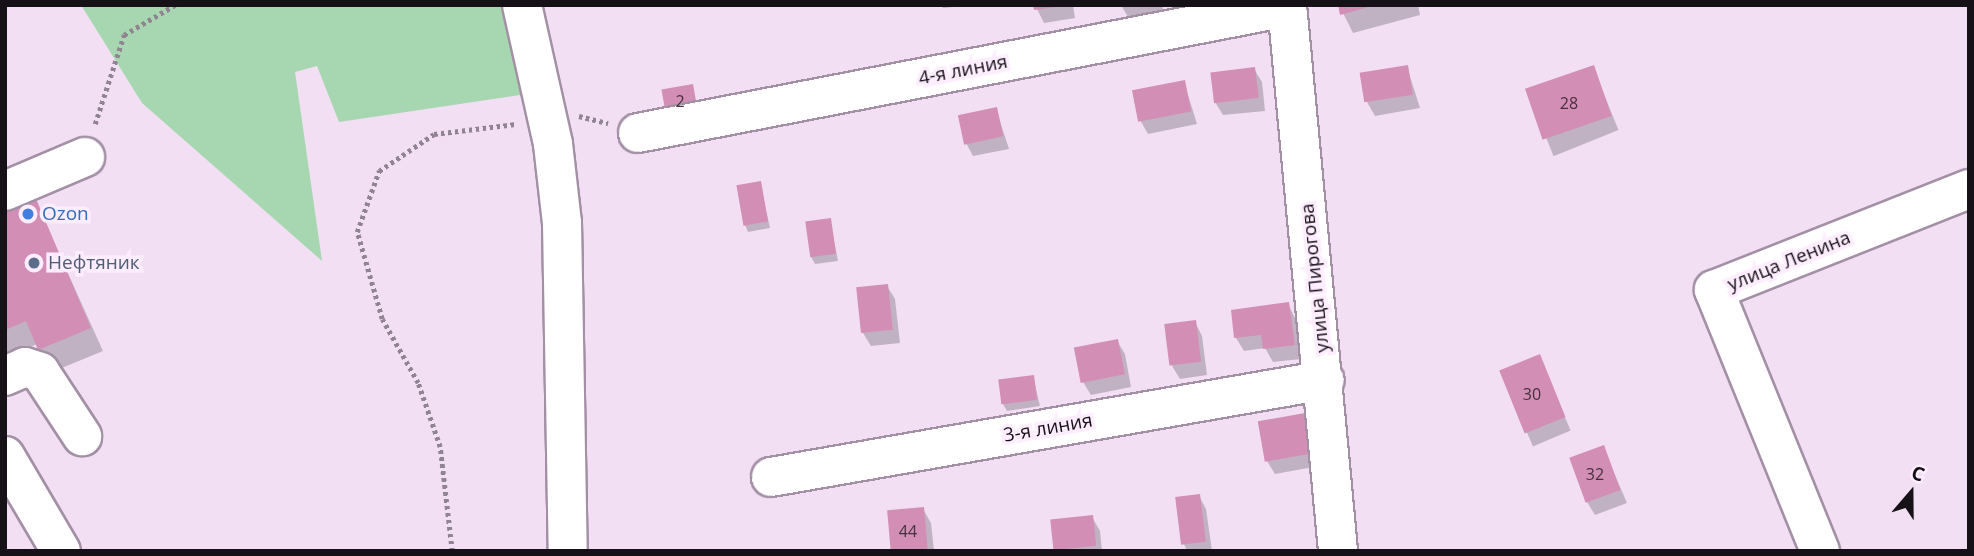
<!DOCTYPE html>
<meta charset="utf-8">
<style>
body{margin:0}
#map{position:relative;width:1974px;height:556px;overflow:hidden;background:#f2dff4;font-family:"Open Sans",sans-serif}
div>[style]{position:absolute}
.green>*{inset:0;background:#a7d7b0}
.shadow>*{inset:0;background:#0003;transform-origin:0 0}
.building>*{inset:0;background:#d28eb5;transform-origin:0 0}
.path>*{height:4.5px;margin-top:-2.25px;transform-origin:0;background:repeating-linear-gradient(90deg,#918492 0 3.5px,transparent 0 7px)}
.roads{filter:drop-shadow(2px 0 #a390a5) drop-shadow(-2px 0 #a390a5) drop-shadow(0 2px #a390a5) drop-shadow(0 -2px #a390a5)}
.minor>*{height:38px;margin:-19px;padding:0 19px;transform-origin:19px;border-radius:19px;background:#fff}
.dots>*{width:19px;height:19px;translate:-50% -50%;box-sizing:border-box;border:4px solid #fdedff;border-radius:50%}
span{translate:-50% -50%;white-space:nowrap;text-align:center;line-height:1.15;-webkit-text-stroke:7px #fdedff;paint-order:stroke}
.number-label{font-size:16px;color:#45303e}
.number-label span{-webkit-text-stroke-width:0}
.street-label{font-size:19px;color:#161017}
.shop-label{font-size:19px;color:#366cbe}
.left{translate:0 -50%;text-align:left}
.service-label{font-size:19px;color:#4e5e75}
.frame{position:absolute;inset:0;border:7px solid #161017;pointer-events:none}
.north{position:absolute;left:1876px;top:458px;width:70px;height:70px;-webkit-text-stroke:5px #fdedff;paint-order:stroke;rotate:20deg;font-size:19px;font-weight:700;line-height:28px;text-align:center;color:#161017}
.north::after{content:'';display:block;margin:auto;width:24px;height:32px;background:#161017;clip-path:polygon(50% 0,100% 100%,50% 72%,0 100%)}
</style>
<div id="map">
<div class="green">
<div style="clip-path:polygon(81px 5px,535px 5px,554px 90px,339px 122px,317px 66px,295px 72px,322px 261px,142px 103px)"></div>
</div>
<div class="shadow">
<div style="clip-path:polygon(941px 5px,974px 5px,943px 8px)"></div>
<div style="clip-path:polygon(1035px 5px,1073px 5px,1075px 18px,1044px 23px)"></div>
<div style="clip-path:polygon(1121px 5px,1162px 5px,1163px 11px,1128px 17px)"></div>
<div style="clip-path:polygon(1339px 5px,1418px 5px,1420px 15px,1353px 33px)"></div>
<div style="clip-path:polygon(1407px 67px,1420px 108px,1375px 116px,1367px 102px)"></div>
<div style="left:1593px;top:67px;width:68px;height:70px;rotate:68deg"></div>
<div style="clip-path:polygon(1254px 69px,1262px 82px,1265px 111px,1223px 115px,1215px 102px)"></div>
<div style="clip-path:polygon(1184px 82px,1197px 124px,1148px 134px,1140px 120px)"></div>
<div style="clip-path:polygon(996px 109px,1009px 149px,973px 156px,966px 143px)"></div>
<div style="clip-path:polygon(760px 183px,770px 228px,748px 232px,745px 225px)"></div>
<div style="clip-path:polygon(33px 196px,103px 351px,52px 372px,37px 344px,5px 358px,5px 208px)"></div>
<div style="clip-path:polygon(830px 220px,838px 261px,815px 264px,811px 257px)"></div>
<div style="clip-path:polygon(887px 286px,895px 299px,900px 343px,871px 346px,863px 333px)"></div>
<div style="clip-path:polygon(1288px 304px,1295px 318px,1301px 359px,1273px 362px,1265px 348px,1244px 351px,1236px 338px,1233px 311px)"></div>
<div style="clip-path:polygon(1195px 322px,1202px 336px,1207px 375px,1180px 379px,1172px 366px)"></div>
<div style="clip-path:polygon(1117px 341px,1125px 354px,1131px 387px,1091px 395px,1083px 382px)"></div>
<div style="left:1539px;top:356px;width:81px;height:41px;rotate:67deg"></div>
<div style="clip-path:polygon(1033px 376px,1040px 406px,1007px 411px,1003px 404px)"></div>
<div style="clip-path:polygon(1304px 415px,1312px 428px,1319px 466px,1275px 474px,1267px 461px)"></div>
<div style="clip-path:polygon(1603px 447px,1627px 503px,1595px 515px,1587px 502px)"></div>
<div style="clip-path:polygon(1199px 496px,1206px 509px,1212px 551px,1187px 551px,1184px 544px)"></div>
<div style="clip-path:polygon(923px 509px,931px 523px,934px 551px,893px 551px)"></div>
<div style="clip-path:polygon(1092px 517px,1100px 531px,1102px 551px,1056px 551px)"></div>
</div>
<div class="building">
<div style="clip-path:polygon(1033px 5px,1056px 5px,1056px 7px,1034px 10px)"></div>
<div style="clip-path:polygon(1338px 5px,1372px 5px,1372px 6px,1340px 15px)"></div>
<div style="left:1408px;top:65px;width:30px;height:49px;rotate:81deg"></div>
<div style="left:1594px;top:65px;width:54px;height:73px;rotate:71deg"></div>
<div style="left:1255px;top:67px;width:31px;height:45px;rotate:83deg"></div>
<div style="left:1185px;top:80px;width:32px;height:54px;rotate:79deg"></div>
<div style="left:693px;top:84px;width:28px;height:32px;rotate:80deg"></div>
<div style="left:997px;top:107px;width:30px;height:40px;rotate:78deg"></div>
<div style="left:761px;top:181px;width:41px;height:25px;rotate:80deg"></div>
<div style="clip-path:polygon(34px 194px,91px 328px,38px 350px,26px 321px,5px 330px,5px 206px)"></div>
<div style="left:831px;top:218px;width:36px;height:26px;rotate:82deg"></div>
<div style="left:888px;top:284px;width:46px;height:32px;rotate:84deg"></div>
<div style="clip-path:polygon(1289px 302px,1295px 345px,1263px 349px,1261px 335px,1234px 338px,1231px 310px)"></div>
<div style="left:1196px;top:320px;width:42px;height:32px;rotate:83deg"></div>
<div style="left:1118px;top:339px;width:36px;height:45px;rotate:79deg"></div>
<div style="left:1540px;top:354px;width:68px;height:44px;rotate:68deg"></div>
<div style="left:1034px;top:375px;width:25px;height:36px;rotate:83deg"></div>
<div style="left:1305px;top:413px;width:41px;height:48px;rotate:80deg"></div>
<div style="left:1604px;top:445px;width:48px;height:37px;rotate:70deg"></div>
<div style="left:1200px;top:494px;width:48px;height:25px;rotate:83deg"></div>
<div style="left:924px;top:507px;width:44px;height:37px;rotate:85deg"></div>
<div style="left:1093px;top:515px;width:31px;height:43px;rotate:84deg"></div>
</div>
<div class="path">
<div style="left:579px;top:116px;width:30px;rotate:14deg"></div>
<div style="left:95px;top:124px;width:94px;rotate:-72deg"></div>
<div style="left:124px;top:35px;width:59px;rotate:-30.5deg"></div>
<div style="left:452px;top:551px;width:105px;rotate:-96.6deg"></div>
<div style="left:440px;top:447px;width:68px;rotate:-109deg"></div>
<div style="left:418px;top:383px;width:73px;rotate:-119.4deg"></div>
<div style="left:382px;top:319px;width:91px;rotate:-106deg"></div>
<div style="left:357px;top:232px;width:65px;rotate:-70.2deg"></div>
<div style="left:379px;top:171px;width:66px;rotate:-33.9deg"></div>
<div style="left:434px;top:134px;width:82px;rotate:-7deg"></div>
</div>
<div class="roads">
<div class="minor">
<div style="left:522px;top:5px;width:142px;rotate:77.4deg"></div>
<div style="left:553px;top:144px;width:80px;rotate:83.5deg"></div>
<div style="left:562px;top:223px;width:328px;rotate:89deg"></div>
<div style="left:1287px;top:5px;width:548px;rotate:84.66deg"></div>
<div style="left:638px;top:133px;width:661px;rotate:-10.99deg"></div>
<div style="left:5px;top:191px;width:87px;rotate:-23deg"></div>
<div style="left:5px;top:376px;width:22px;rotate:-24deg"></div>
<div style="left:25px;top:367px;width:16px;rotate:18deg"></div>
<div style="left:40px;top:372px;width:77px;rotate:56.7deg"></div>
<div style="left:5px;top:456px;width:110px;rotate:59.5deg"></div>
<div style="left:771px;top:477px;width:562px;rotate:-9.93deg"></div>
<div style="left:1820px;top:551px;width:282px;rotate:-112.1deg"></div>
<div style="left:1714px;top:290px;width:274px;rotate:-21.6deg"></div>
</div>
</div>
<div class="dots">
<div style="left:28px;top:214px;background:#3f7fe0"></div>
<div style="left:34px;top:263px;background:#5c6f8a"></div>
</div>
<div class="number-label">
<span style="left:680px;top:101px">2</span>
<span style="left:1569px;top:103px">28</span>
<span style="left:1532px;top:394px">30</span>
<span style="left:1595px;top:474px">32</span>
<span style="left:908px;top:531px">44</span>
</div>
<div class="street-label">
<span style="left:963px;top:70px;rotate:-11deg">4-я линия</span>
<span style="left:1789px;top:261px;rotate:-22deg">улица Ленина</span>
<span style="left:1315px;top:278px;rotate:-96deg">улица Пирогова</span>
<span style="left:1048px;top:428px;rotate:-10deg">3-я линия</span>
</div>
<div class="shop-label">
<span class="left" style="left:42px;top:214px">Ozon</span>
</div>
<div class="service-label">
<span class="left" style="left:48px;top:263px">Нефтяник</span>
</div>
<div class="frame"></div>
<div class="north">С</div>
</div>
